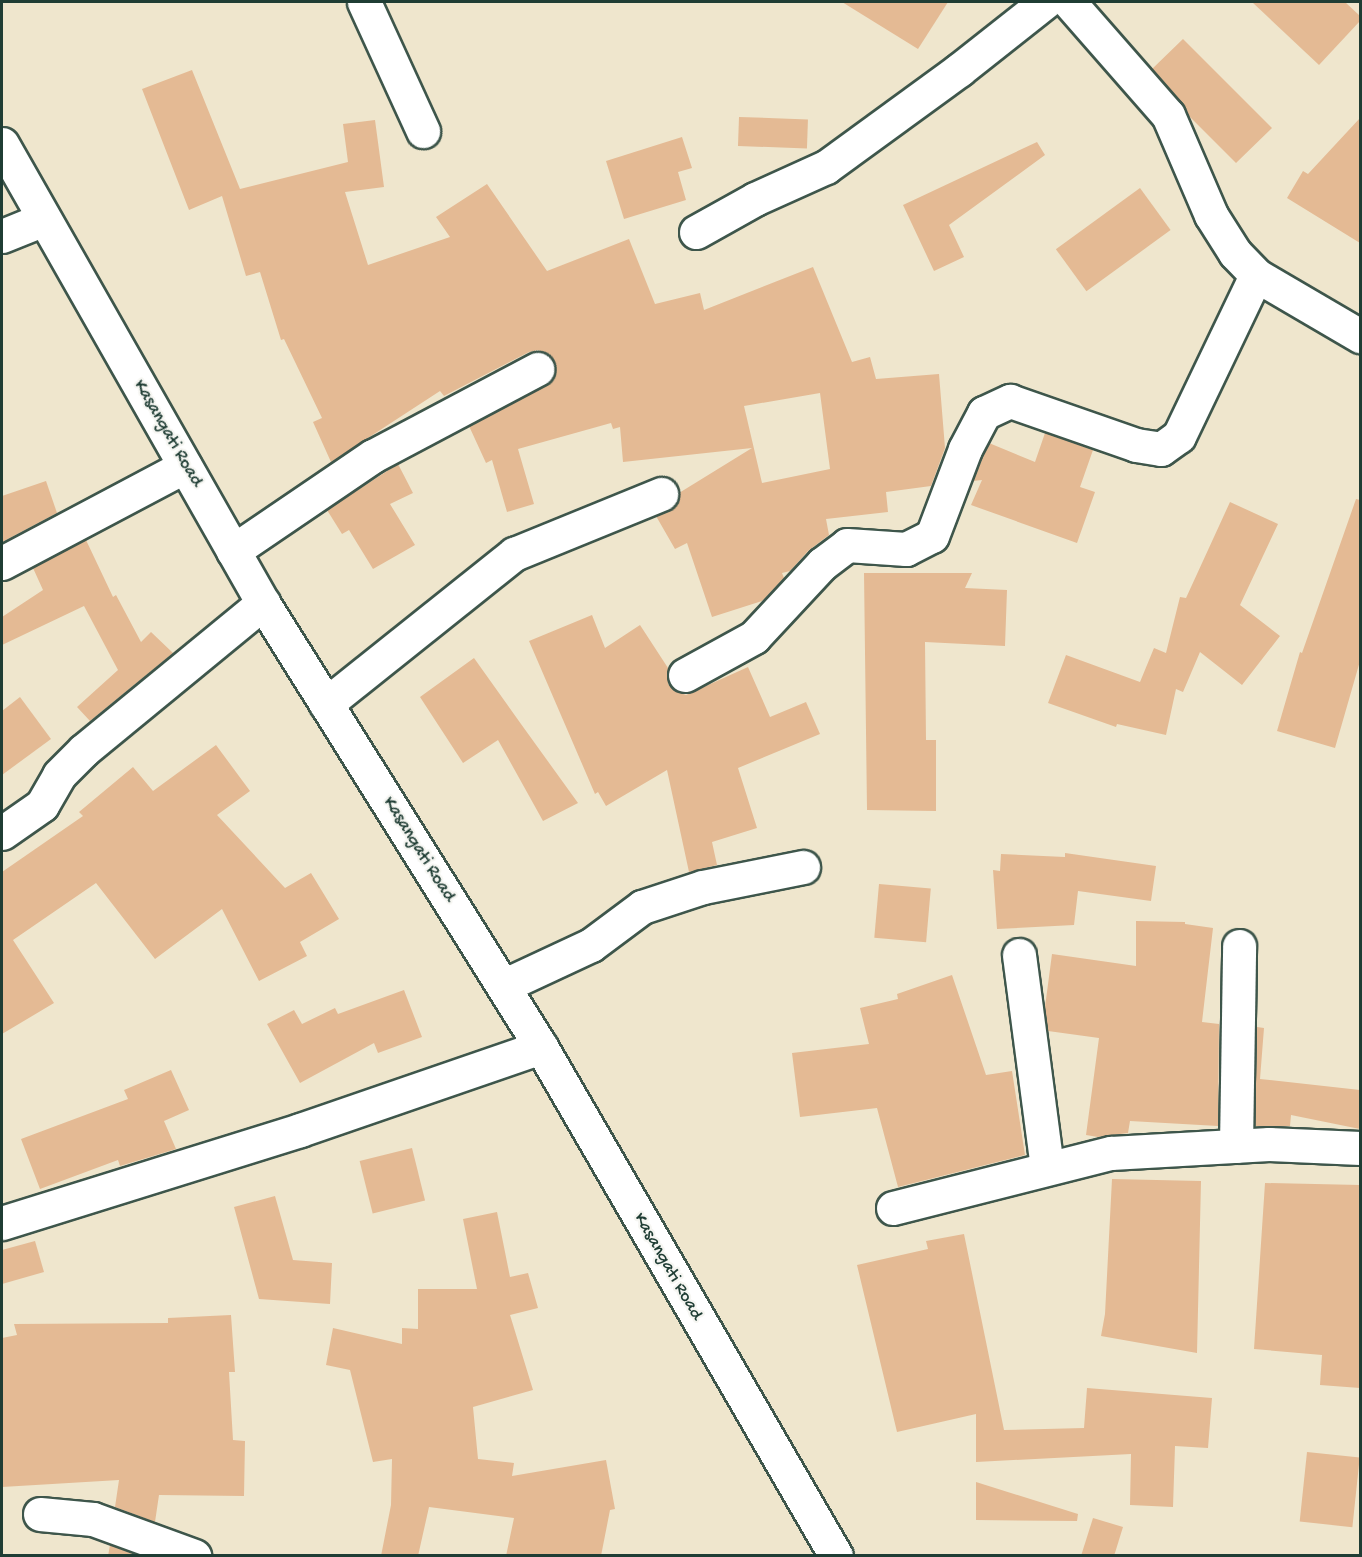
<!DOCTYPE html>
<style>
body{margin:0}
#map{position:relative;width:1362px;height:1557px;overflow:hidden;background:#efe6cd;font-family:"Gochi Hand",sans-serif}
div>[style]{position:absolute}
.building>*{inset:0;background:#e4ba94;transform-origin:0 0}
.roads{filter:drop-shadow(2px 0 #3e564b) drop-shadow(-2px 0 #3e564b) drop-shadow(0 2px #3e564b) drop-shadow(0 -2px #3e564b)}
.minor>*{height:33px;margin:-16.5px;padding:0 16.5px;transform-origin:16.5px;border-radius:16.5px;background:#fff}
span{translate:-50% -50%;white-space:nowrap;text-align:center;line-height:1.15;-webkit-text-stroke:4.5px #f6f6f2;paint-order:stroke}
.street-label{font-size:18px;color:#1f3d34}
.frame{position:absolute;inset:0;border:3px solid #1f3d34;pointer-events:none}
</style>
<div id="map">
<div class="building">
<div style="clip-path:polygon(842px 2px,948px 2px,918px 49px)"></div>
<div style="clip-path:polygon(1252px 2px,1345px 2px,1360px 16px,1360px 21px,1319px 65px)"></div>
<div style="clip-path:polygon(1183px 39px,1272px 128px,1236px 163px,1188px 115px,1182px 103px,1152px 69px)"></div>
<div style="clip-path:polygon(evenodd,192px 70px,240px 189px,348px 162px,343px 124px,375px 120px,384px 187px,345px 192px,368px 265px,450px 237px,436px 217px,487px 184px,547px 271px,629px 239px,655px 304px,700px 293px,704px 310px,813px 267px,852px 362px,870px 357px,876px 379px,939px 374px,945px 448px,931px 486px,886px 492px,888px 512px,826px 519px,829px 535px,808px 551px,790px 571px,782px 573px,784px 578px,762px 601px,712px 617px,687px 543px,675px 549px,656px 516px,675px 506px,679px 493px,752px 448px,623px 462px,620px 427px,613px 429px,611px 423px,518px 449px,534px 504px,507px 512px,492px 460px,486px 463px,469px 426px,553px 379px,556px 370px,554px 361px,546px 353px,538px 350px,529px 352px,444px 396px,440px 391px,331px 462px,313px 422px,322px 418px,284px 339px,281px 340px,260px 272px,246px 276px,222px 196px,189px 210px,142px 89px,192px 70px,820px 393px,830px 469px,762px 483px,744px 406px,820px 393px)"></div>
<div style="left:739px;top:117px;width:69px;height:29px;rotate:2deg"></div>
<div style="clip-path:polygon(1360px 118px,1360px 243px,1287px 198px,1303px 171px,1308px 174px)"></div>
<div style="clip-path:polygon(682px 137px,692px 168px,678px 172px,686px 200px,624px 219px,606px 161px)"></div>
<div style="clip-path:polygon(1037px 142px,1045px 155px,949px 225px,964px 257px,934px 271px,903px 205px)"></div>
<div style="left:1140px;top:188px;width:52px;height:104px;rotate:54deg"></div>
<div style="clip-path:polygon(1045px 433px,1093px 450px,1080px 487px,1095px 492px,1077px 543px,971px 505px,982px 480px,973px 481px,989px 443px,1035px 462px)"></div>
<div style="clip-path:polygon(398px 464px,413px 493px,390px 504px,415px 545px,373px 569px,349px 530px,342px 534px,327px 510px)"></div>
<div style="clip-path:polygon(46px 481px,57px 513px,2px 542px,2px 496px)"></div>
<div style="clip-path:polygon(1356px 499px,1360px 500px,1360px 661px,1335px 748px,1277px 731px,1300px 652px,1302px 653px)"></div>
<div style="clip-path:polygon(1230px 502px,1278px 524px,1240px 605px,1280px 636px,1242px 685px,1200px 652px,1183px 692px,1176px 689px,1166px 735px,1117px 724px,1116px 727px,1048px 703px,1066px 655px,1140px 682px,1154px 648px,1166px 653px,1180px 597px,1186px 598px)"></div>
<div style="clip-path:polygon(86px 540px,113px 597px,116px 595px,141px 642px,151px 632px,173px 653px,90px 721px,77px 707px,118px 670px,84px 606px,2px 645px,2px 617px,43px 590px,33px 568px)"></div>
<div style="clip-path:polygon(864px 573px,972px 573px,965px 588px,1007px 590px,1005px 646px,925px 642px,926px 740px,936px 740px,936px 811px,867px 810px)"></div>
<div style="clip-path:polygon(592px 615px,605px 648px,640px 625px,668px 668px,668px 684px,676px 691px,686px 695px,748px 667px,770px 717px,806px 702px,820px 734px,738px 768px,757px 828px,712px 842px,717px 865px,689px 872px,667px 770px,606px 806px,598px 792px,595px 794px,529px 641px)"></div>
<div style="clip-path:polygon(474px 658px,521px 724px,578px 803px,543px 821px,498px 740px,463px 763px,420px 697px)"></div>
<div style="clip-path:polygon(20px 697px,51px 739px,2px 775px,2px 711px)"></div>
<div style="clip-path:polygon(216px 745px,250px 791px,217px 815px,285px 888px,311px 873px,339px 919px,300px 942px,307px 956px,259px 981px,222px 909px,155px 959px,96px 883px,13px 940px,54px 1003px,2px 1034px,2px 872px,83px 816px,79px 812px,133px 767px,153px 791px)"></div>
<div style="clip-path:polygon(1065px 853px,1156px 866px,1151px 901px,1078px 891px,1074px 925px,997px 929px,993px 870px,1000px 871px,1001px 854px,1065px 857px)"></div>
<div style="left:879px;top:884px;width:52px;height:54px;rotate:5deg"></div>
<div style="clip-path:polygon(1136px 921px,1185px 922px,1185px 924px,1213px 928px,1202px 1022px,1219px 1024px,1218px 1126px,1130px 1121px,1128px 1133px,1098px 1137px,1086px 1135px,1099px 1038px,1048px 1031px,1045px 1007px,1052px 954px,1136px 966px)"></div>
<div style="clip-path:polygon(952px 975px,986px 1075px,1012px 1071px,1025px 1155px,898px 1187px,877px 1108px,800px 1117px,792px 1053px,869px 1044px,860px 1008px,898px 999px,897px 994px)"></div>
<div style="clip-path:polygon(404px 990px,422px 1037px,378px 1053px,374px 1043px,300px 1083px,267px 1024px,294px 1010px,302px 1024px,335px 1008px,338px 1014px)"></div>
<div style="clip-path:polygon(1257px 1027px,1264px 1028px,1260px 1079px,1360px 1090px,1360px 1129px,1291px 1115px,1290px 1126px,1255px 1126px)"></div>
<div style="clip-path:polygon(171px 1070px,189px 1110px,164px 1121px,176px 1149px,120px 1166px,118px 1160px,40px 1189px,21px 1139px,128px 1099px,124px 1090px)"></div>
<div style="left:412px;top:1148px;width:54px;height:54px;rotate:76deg"></div>
<div style="clip-path:polygon(1112px 1179px,1201px 1181px,1197px 1353px,1101px 1336px,1105px 1314px)"></div>
<div style="clip-path:polygon(1265px 1183px,1360px 1185px,1360px 1388px,1320px 1385px,1322px 1355px,1254px 1349px)"></div>
<div style="clip-path:polygon(275px 1196px,293px 1260px,332px 1263px,330px 1304px,259px 1299px,234px 1207px)"></div>
<div style="clip-path:polygon(497px 1212px,510px 1277px,528px 1273px,538px 1308px,510px 1315px,533px 1390px,473px 1407px,478px 1459px,514px 1463px,512px 1476px,606px 1460px,615px 1509px,610px 1510px,601px 1556px,506px 1556px,514px 1518px,429px 1507px,418px 1556px,381px 1556px,391px 1505px,392px 1459px,373px 1462px,350px 1370px,326px 1365px,333px 1328px,402px 1344px,402px 1328px,418px 1329px,418px 1289px,477px 1289px,463px 1219px)"></div>
<div style="clip-path:polygon(964px 1234px,1004px 1430px,1084px 1428px,1087px 1388px,1212px 1398px,1208px 1448px,1175px 1446px,1173px 1507px,1130px 1505px,1131px 1454px,976px 1462px,976px 1414px,897px 1432px,857px 1265px,928px 1249px,926px 1241px)"></div>
<div style="clip-path:polygon(35px 1241px,44px 1272px,2px 1284px,2px 1250px)"></div>
<div style="clip-path:polygon(231px 1315px,235px 1372px,229px 1372px,233px 1440px,245px 1441px,244px 1496px,159px 1495px,155px 1522px,115px 1507px,119px 1480px,2px 1487px,2px 1338px,17px 1335px,14px 1324px,168px 1323px,168px 1318px)"></div>
<div style="left:1307px;top:1452px;width:53px;height:70px;rotate:6deg"></div>
<div style="clip-path:polygon(976px 1482px,1078px 1514px,1077px 1521px,976px 1520px)"></div>
<div style="clip-path:polygon(1093px 1518px,1123px 1527px,1114px 1556px,1081px 1556px)"></div>
<div style="clip-path:polygon(110px 1545px,138px 1556px,108px 1556px)"></div>
</div>
<div class="roads">
<div class="minor">
<div style="left:364px;top:2px;width:142px;rotate:65.4deg"></div>
<div style="left:1069px;top:2px;width:150px;rotate:48.8deg"></div>
<div style="left:1168px;top:115px;width:109px;rotate:66.7deg"></div>
<div style="left:1211px;top:215px;width:45px;rotate:57.7deg"></div>
<div style="left:1235px;top:253px;width:30px;rotate:46deg"></div>
<div style="left:1256px;top:275px;width:121px;rotate:30.4deg"></div>
<div style="left:2px;top:144px;width:528px;rotate:60.38deg"></div>
<div style="left:263px;top:603px;width:524px;rotate:57.95deg"></div>
<div style="left:541px;top:1047px;width:588px;rotate:59.9deg"></div>
<div style="left:696px;top:232px;width:68px;rotate:-29.2deg"></div>
<div style="left:755px;top:199px;width:78px;rotate:-24.3deg"></div>
<div style="left:826px;top:167px;width:165px;rotate:-36.1deg"></div>
<div style="left:959px;top:70px;width:110px;rotate:-38.3deg"></div>
<div style="left:2px;top:236px;width:45px;rotate:-22deg"></div>
<div style="left:233px;top:551px;width:169px;rotate:-34.2deg"></div>
<div style="left:373px;top:456px;width:186px;rotate:-27.9deg"></div>
<div style="left:2px;top:563px;width:207px;rotate:-27.9deg"></div>
<div style="left:685px;top:675px;width:79px;rotate:-28.8deg"></div>
<div style="left:754px;top:637px;width:100px;rotate:-47deg"></div>
<div style="left:822px;top:564px;width:31px;rotate:-37deg"></div>
<div style="left:847px;top:545px;width:59px;rotate:3.9deg"></div>
<div style="left:906px;top:549px;width:29px;rotate:-27deg"></div>
<div style="left:932px;top:536px;width:93px;rotate:-69.2deg"></div>
<div style="left:965px;top:449px;width:41px;rotate:-62.2deg"></div>
<div style="left:984px;top:413px;width:29px;rotate:-25deg"></div>
<div style="left:1010px;top:401px;width:133px;rotate:19.2deg"></div>
<div style="left:1136px;top:445px;width:25px;rotate:9deg"></div>
<div style="left:1161px;top:449px;width:22px;rotate:-36deg"></div>
<div style="left:1179px;top:436px;width:178px;rotate:-64.4deg"></div>
<div style="left:326px;top:704px;width:241px;rotate:-38.6deg"></div>
<div style="left:514px;top:554px;width:159px;rotate:-22.2deg"></div>
<div style="left:2px;top:833px;width:49px;rotate:-35deg"></div>
<div style="left:42px;top:805px;width:34px;rotate:-60deg"></div>
<div style="left:59px;top:775px;width:35px;rotate:-45deg"></div>
<div style="left:84px;top:750px;width:232px;rotate:-39.4deg"></div>
<div style="left:1019px;top:955px;width:214px;rotate:82.5deg"></div>
<div style="left:503px;top:986px;width:97px;rotate:-25deg"></div>
<div style="left:591px;top:945px;width:64px;rotate:-36.7deg"></div>
<div style="left:642px;top:907px;width:64px;rotate:-18.2deg"></div>
<div style="left:703px;top:887px;width:102px;rotate:-11.3deg"></div>
<div style="left:1236px;top:1146px;width:200px;rotate:-89.1deg"></div>
<div style="left:893px;top:1208px;width:225px;rotate:-14.2deg"></div>
<div style="left:1111px;top:1153px;width:158px;rotate:-3.3deg"></div>
<div style="left:1269px;top:1144px;width:91px;rotate:2.5deg"></div>
<div style="left:2px;top:1223px;width:312px;rotate:-17.3deg"></div>
<div style="left:300px;top:1130px;width:255px;rotate:-19deg"></div>
<div style="left:40px;top:1514px;width:53px;rotate:5.4deg"></div>
<div style="left:93px;top:1519px;width:108px;rotate:20.1deg"></div>
</div>
</div>
<div class="street-label">
<span style="left:167px;top:434px;rotate:60deg">Kasangati Road</span>
<span style="left:418px;top:850px;rotate:58deg">Kasangati Road</span>
<span style="left:667px;top:1267px;rotate:60deg">Kasangati Road</span>
</div>
<div class="frame"></div>
</div>
